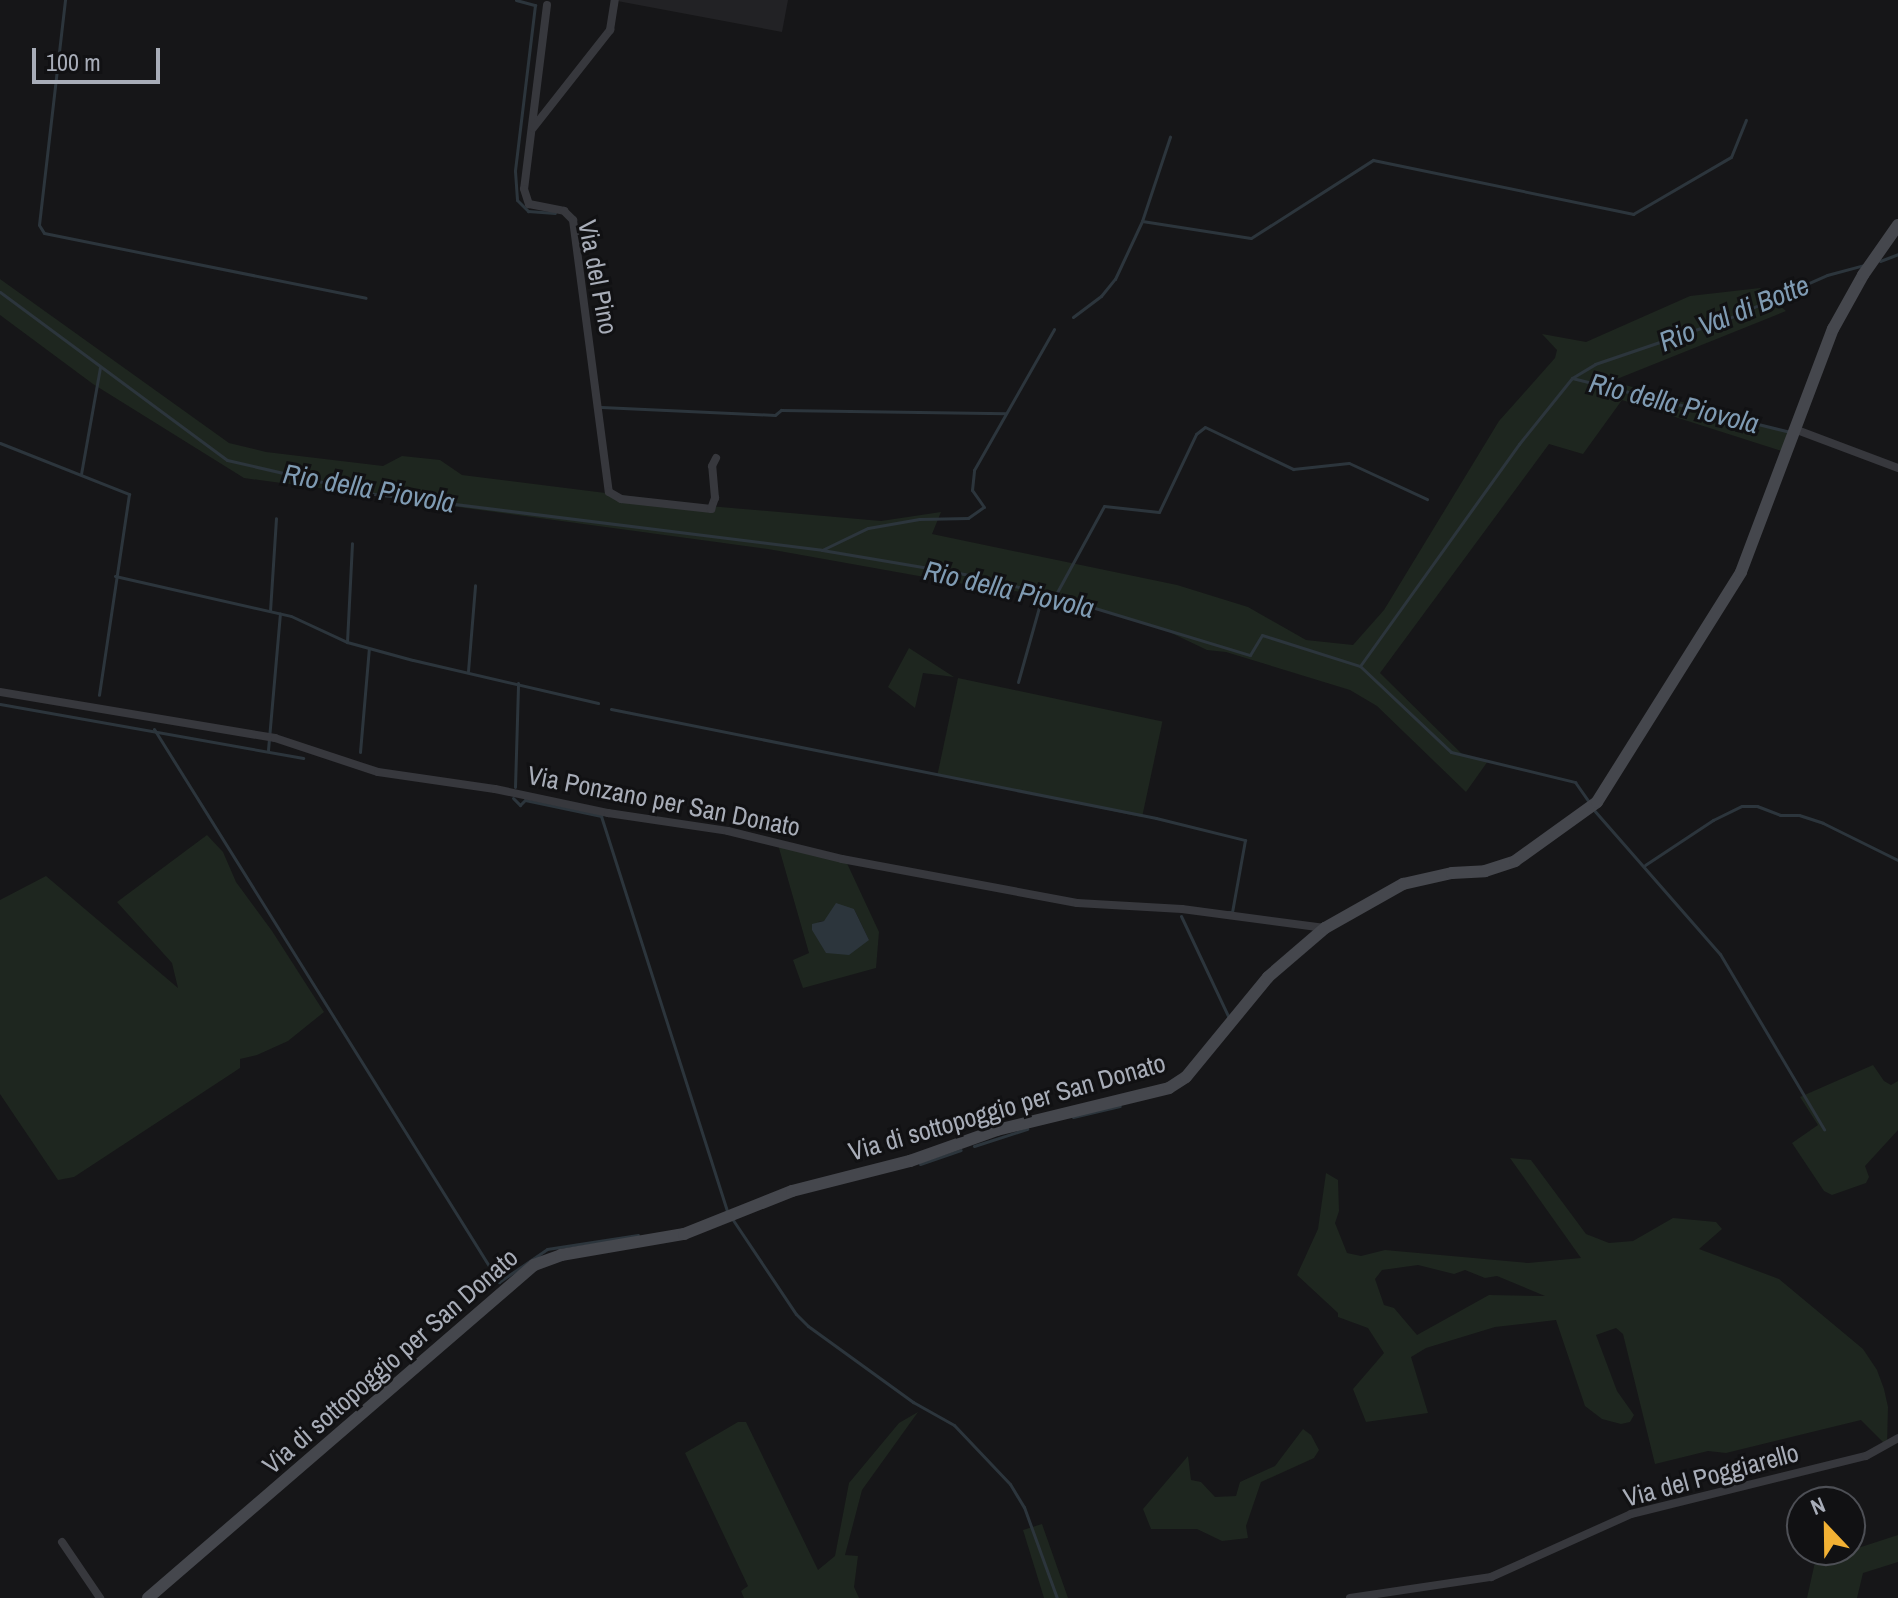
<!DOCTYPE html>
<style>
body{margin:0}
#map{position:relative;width:1898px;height:1598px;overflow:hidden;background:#161618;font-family:"Archivo Narrow",sans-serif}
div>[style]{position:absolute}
.built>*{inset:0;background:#222225}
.green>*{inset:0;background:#1e261f;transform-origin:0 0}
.water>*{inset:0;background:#2c353c}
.stream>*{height:3px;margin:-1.5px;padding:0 1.5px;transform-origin:1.5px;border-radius:1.5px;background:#2c353c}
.street>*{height:8px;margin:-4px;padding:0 4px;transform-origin:4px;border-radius:4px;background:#37383d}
.secondary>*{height:12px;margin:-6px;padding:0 6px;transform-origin:6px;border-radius:6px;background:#45474d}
span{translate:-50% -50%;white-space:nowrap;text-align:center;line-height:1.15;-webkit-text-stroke:6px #111113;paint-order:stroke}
.street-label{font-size:26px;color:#a8adb8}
.water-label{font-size:28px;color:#7f9bb3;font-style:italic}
.north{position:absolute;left:1786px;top:1486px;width:80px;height:80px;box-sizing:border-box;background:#111113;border:2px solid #4d4f55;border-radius:50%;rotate:338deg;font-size:22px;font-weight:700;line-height:32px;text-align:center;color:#a8adb8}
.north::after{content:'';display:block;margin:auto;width:28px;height:36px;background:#f2b134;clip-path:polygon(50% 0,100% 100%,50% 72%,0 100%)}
.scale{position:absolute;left:32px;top:48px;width:128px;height:36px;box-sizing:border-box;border:4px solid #a8adb8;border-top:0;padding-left:10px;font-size:24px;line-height:28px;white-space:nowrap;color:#a8adb8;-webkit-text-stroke:6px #111113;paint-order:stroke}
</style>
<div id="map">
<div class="built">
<div style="clip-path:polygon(612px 0,788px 0,782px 32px)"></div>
</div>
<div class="green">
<div style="clip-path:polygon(0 279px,229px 443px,266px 452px,383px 466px,402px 456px,440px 460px,462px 475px,709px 506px,881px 521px,941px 512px,932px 534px,1177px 585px,1248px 607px,1306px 640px,1353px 645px,1384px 610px,1499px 421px,1555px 358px,1557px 350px,1542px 334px,1586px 342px,1690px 296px,1760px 288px,1786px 311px,1612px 381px,1766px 427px,1796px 432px,1788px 453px,1622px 400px,1583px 454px,1549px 444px,1380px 673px,1463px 755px,1488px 761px,1466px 792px,1377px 706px,1350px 690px,1226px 652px,1207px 650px,1165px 630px,1052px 595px,986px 588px,768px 549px,244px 478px,93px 384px,0 315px)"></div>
<div style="clip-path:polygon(909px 648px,954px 677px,923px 673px,915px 708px,888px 687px)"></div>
<div style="left:958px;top:678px;width:209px;height:98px;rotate:12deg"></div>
<div style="clip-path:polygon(207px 835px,223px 852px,236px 882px,272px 931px,324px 1012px,288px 1041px,257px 1055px,240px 1059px,240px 1068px,74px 1177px,58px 1180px,0 1094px,0 900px,46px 876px,178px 988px,172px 963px,117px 902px)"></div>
<div style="clip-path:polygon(evenodd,777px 841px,845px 859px,879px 932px,876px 968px,803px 988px,793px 960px,809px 953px,777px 841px,854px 909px,869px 940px,818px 922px,824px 921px,854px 909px)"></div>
<div style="clip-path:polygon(1873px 1065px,1884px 1081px,1891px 1085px,1898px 1081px,1898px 1130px,1865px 1166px,1869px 1177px,1866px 1183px,1832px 1195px,1824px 1191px,1792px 1143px,1818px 1125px,1800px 1097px)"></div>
<div style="clip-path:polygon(evenodd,1510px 1158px,1531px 1160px,1586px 1234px,1609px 1243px,1633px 1241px,1673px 1218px,1716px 1222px,1722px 1229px,1699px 1249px,1779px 1279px,1863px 1349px,1877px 1370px,1884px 1389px,1888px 1407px,1887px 1446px,1861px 1420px,1726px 1453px,1708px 1451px,1655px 1464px,1623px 1334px,1616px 1328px,1596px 1335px,1617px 1391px,1634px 1415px,1630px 1422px,1621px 1424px,1602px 1419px,1585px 1406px,1556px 1320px,1495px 1327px,1426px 1348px,1411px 1357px,1428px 1413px,1366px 1422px,1353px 1389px,1384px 1353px,1368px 1328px,1338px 1317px,1338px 1313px,1297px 1275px,1318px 1229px,1326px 1173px,1338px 1180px,1339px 1211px,1335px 1223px,1347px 1253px,1361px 1256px,1385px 1250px,1528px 1263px,1581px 1258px,1510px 1158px,1418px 1265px,1454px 1274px,1465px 1270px,1485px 1278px,1497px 1276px,1545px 1296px,1489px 1295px,1417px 1335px,1394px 1308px,1384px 1305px,1375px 1279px,1382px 1270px,1418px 1265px)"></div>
<div style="clip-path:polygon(918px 1412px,862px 1490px,845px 1555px,858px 1556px,854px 1587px,859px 1598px,744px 1598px,741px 1591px,748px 1586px,685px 1453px,738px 1422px,746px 1422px,818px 1570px,835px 1556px,849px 1483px,899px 1423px)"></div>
<div style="clip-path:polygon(1303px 1429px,1311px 1435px,1319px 1450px,1314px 1458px,1261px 1482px,1246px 1526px,1248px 1538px,1222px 1541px,1197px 1529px,1151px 1529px,1143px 1509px,1188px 1456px,1191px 1480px,1201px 1482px,1215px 1497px,1236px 1496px,1240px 1482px,1275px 1466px)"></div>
<div style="clip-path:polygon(1042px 1524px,1068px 1598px,1044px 1598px,1023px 1530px)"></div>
<div style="clip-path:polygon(1898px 1535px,1898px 1562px,1863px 1573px,1857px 1598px,1807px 1598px,1815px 1562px)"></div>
</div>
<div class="water">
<div style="clip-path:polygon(836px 903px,854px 909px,869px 940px,849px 955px,826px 953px,812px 930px,812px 924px,824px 921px)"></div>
</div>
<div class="stream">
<div style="left:65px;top:0;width:226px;rotate:96.6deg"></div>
<div style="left:39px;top:225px;width:9px;rotate:58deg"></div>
<div style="left:44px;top:233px;width:328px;rotate:11.4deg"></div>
<div style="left:516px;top:0;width:20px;rotate:15deg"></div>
<div style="left:535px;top:5px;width:167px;rotate:96.9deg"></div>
<div style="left:515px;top:171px;width:29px;rotate:86deg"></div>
<div style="left:517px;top:200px;width:16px;rotate:45deg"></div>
<div style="left:528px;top:211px;width:27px;rotate:4deg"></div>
<div style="left:1142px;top:221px;width:110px;rotate:8.9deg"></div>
<div style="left:1251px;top:238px;width:145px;rotate:-32.6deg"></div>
<div style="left:1373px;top:160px;width:266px;rotate:11.7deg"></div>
<div style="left:1633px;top:214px;width:113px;rotate:-30.2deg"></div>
<div style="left:1731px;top:157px;width:40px;rotate:-68deg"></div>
<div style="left:1880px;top:261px;width:19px;rotate:-21deg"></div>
<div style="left:0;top:292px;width:282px;rotate:36.5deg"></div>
<div style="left:227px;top:460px;width:151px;rotate:13deg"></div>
<div style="left:374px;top:494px;width:451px;rotate:7.1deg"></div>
<div style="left:822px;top:550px;width:144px;rotate:9.6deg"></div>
<div style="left:964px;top:574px;width:90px;rotate:13.4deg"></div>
<div style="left:1052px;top:595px;width:207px;rotate:16.9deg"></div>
<div style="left:1250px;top:655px;width:23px;rotate:-59deg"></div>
<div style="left:1262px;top:635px;width:103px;rotate:17.6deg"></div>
<div style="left:1360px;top:666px;width:125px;rotate:43.4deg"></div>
<div style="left:1451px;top:752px;width:128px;rotate:13.6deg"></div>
<div style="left:1575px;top:782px;width:24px;rotate:55deg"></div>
<div style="left:1073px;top:317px;width:35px;rotate:-37deg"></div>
<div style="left:1101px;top:296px;width:22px;rotate:-51deg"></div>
<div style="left:1115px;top:279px;width:64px;rotate:-65deg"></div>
<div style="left:1142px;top:221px;width:89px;rotate:-71.6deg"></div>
<div style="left:1572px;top:378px;width:225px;rotate:13.9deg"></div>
<div style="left:601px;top:407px;width:174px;rotate:2.6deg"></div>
<div style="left:775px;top:415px;width:8px;rotate:-40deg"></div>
<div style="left:781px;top:410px;width:225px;rotate:0.8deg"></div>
<div style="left:0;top:443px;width:139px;rotate:21.6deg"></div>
<div style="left:129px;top:494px;width:203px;rotate:98.5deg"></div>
<div style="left:81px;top:474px;width:109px;rotate:-79.9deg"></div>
<div style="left:822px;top:550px;width:51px;rotate:-25.6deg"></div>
<div style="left:868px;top:528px;width:52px;rotate:-10deg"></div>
<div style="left:919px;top:519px;width:49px;rotate:-1.2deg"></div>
<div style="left:968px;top:518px;width:19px;rotate:-35deg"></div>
<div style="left:984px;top:507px;width:21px;rotate:-125deg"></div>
<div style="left:972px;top:490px;width:20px;rotate:-84deg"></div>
<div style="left:974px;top:470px;width:162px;rotate:-60.4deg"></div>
<div style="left:115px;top:576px;width:180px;rotate:12.8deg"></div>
<div style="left:291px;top:616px;width:62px;rotate:24.9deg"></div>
<div style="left:347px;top:642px;width:68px;rotate:15.3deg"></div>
<div style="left:413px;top:660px;width:190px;rotate:13.1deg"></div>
<div style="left:1055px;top:596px;width:102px;rotate:-61.4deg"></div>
<div style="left:1104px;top:506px;width:55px;rotate:6.2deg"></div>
<div style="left:1159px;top:512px;width:86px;rotate:-64.6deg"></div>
<div style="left:1196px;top:434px;width:11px;rotate:-38deg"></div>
<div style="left:1205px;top:427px;width:98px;rotate:25.5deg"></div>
<div style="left:1293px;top:469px;width:56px;rotate:-6.1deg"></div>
<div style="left:1349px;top:463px;width:86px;rotate:24.8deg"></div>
<div style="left:270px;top:611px;width:93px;rotate:-86.3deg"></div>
<div style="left:347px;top:642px;width:99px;rotate:-87.1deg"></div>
<div style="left:1360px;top:666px;width:273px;rotate:-54.4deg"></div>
<div style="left:1519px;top:444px;width:85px;rotate:-51.2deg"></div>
<div style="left:1572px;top:378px;width:27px;rotate:-31deg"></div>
<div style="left:1595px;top:364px;width:139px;rotate:-18.8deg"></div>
<div style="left:1727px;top:319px;width:109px;rotate:-23.7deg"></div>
<div style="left:1827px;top:275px;width:38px;rotate:-15deg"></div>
<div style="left:468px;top:671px;width:86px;rotate:-85.3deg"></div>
<div style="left:1018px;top:682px;width:92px;rotate:-74.3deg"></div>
<div style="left:0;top:704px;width:308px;rotate:10.1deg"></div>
<div style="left:611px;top:709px;width:556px;rotate:11.31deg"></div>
<div style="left:1156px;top:818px;width:92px;rotate:13.9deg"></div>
<div style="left:1245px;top:840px;width:73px;rotate:100.2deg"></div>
<div style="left:1232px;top:912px;width:4px;rotate:180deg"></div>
<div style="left:154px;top:729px;width:652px;rotate:58.04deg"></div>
<div style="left:499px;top:1282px;width:58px;rotate:-34.5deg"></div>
<div style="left:547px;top:1249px;width:92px;rotate:-8.7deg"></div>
<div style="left:268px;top:750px;width:137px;rotate:-85deg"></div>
<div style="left:360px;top:752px;width:104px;rotate:-85.1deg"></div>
<div style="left:515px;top:787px;width:104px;rotate:-88.3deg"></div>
<div style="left:513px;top:798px;width:10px;rotate:45deg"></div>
<div style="left:520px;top:805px;width:7px;rotate:-45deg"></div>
<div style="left:525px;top:800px;width:78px;rotate:11.9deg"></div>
<div style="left:601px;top:816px;width:418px;rotate:72.3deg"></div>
<div style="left:1593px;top:809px;width:193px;rotate:48.8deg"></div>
<div style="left:1720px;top:954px;width:204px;rotate:59.3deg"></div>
<div style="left:1645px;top:865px;width:82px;rotate:-33.5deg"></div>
<div style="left:1713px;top:820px;width:32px;rotate:-26deg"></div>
<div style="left:1742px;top:806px;width:15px"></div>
<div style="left:1757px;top:806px;width:25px;rotate:21deg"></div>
<div style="left:1780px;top:815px;width:19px"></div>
<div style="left:1799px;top:815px;width:25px;rotate:18deg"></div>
<div style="left:1823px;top:823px;width:84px;rotate:26.3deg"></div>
<div style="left:1181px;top:916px;width:113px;rotate:64.8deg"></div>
<div style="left:1073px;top:1117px;width:48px;rotate:-13.2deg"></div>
<div style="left:974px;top:1146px;width:56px;rotate:-17.8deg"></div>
<div style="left:920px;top:1164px;width:43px;rotate:-18.9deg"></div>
<div style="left:733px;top:1220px;width:113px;rotate:56.2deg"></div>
<div style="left:796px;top:1314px;width:17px;rotate:45deg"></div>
<div style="left:808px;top:1326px;width:130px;rotate:35.9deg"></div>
<div style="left:913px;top:1402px;width:47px;rotate:29.3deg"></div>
<div style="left:954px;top:1425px;width:81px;rotate:46.5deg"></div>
<div style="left:1010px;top:1484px;width:27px;rotate:59deg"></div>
<div style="left:1024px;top:1507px;width:97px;rotate:70.1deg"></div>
</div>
<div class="street">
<div style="left:547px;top:5px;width:185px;rotate:97.1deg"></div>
<div style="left:524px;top:189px;width:16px;rotate:72deg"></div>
<div style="left:529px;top:204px;width:36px;rotate:11deg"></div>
<div style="left:564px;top:211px;width:13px;rotate:45deg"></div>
<div style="left:573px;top:220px;width:274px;rotate:82.5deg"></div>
<div style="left:609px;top:492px;width:14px;rotate:30deg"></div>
<div style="left:621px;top:499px;width:91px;rotate:6.3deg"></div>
<div style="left:711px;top:509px;width:12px;rotate:-70deg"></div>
<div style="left:715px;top:498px;width:32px;rotate:-95deg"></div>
<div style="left:712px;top:466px;width:9px;rotate:-63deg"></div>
<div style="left:533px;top:128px;width:125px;rotate:-51.8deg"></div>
<div style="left:610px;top:30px;width:30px;rotate:-81deg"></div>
<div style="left:1797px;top:430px;width:108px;rotate:20.6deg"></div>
<div style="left:0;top:692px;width:279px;rotate:9.5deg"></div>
<div style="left:275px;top:738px;width:108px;rotate:18.3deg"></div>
<div style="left:378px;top:772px;width:118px;rotate:8.3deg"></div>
<div style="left:495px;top:789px;width:116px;rotate:12deg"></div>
<div style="left:608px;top:813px;width:121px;rotate:8.5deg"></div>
<div style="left:728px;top:831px;width:117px;rotate:13.8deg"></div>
<div style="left:842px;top:859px;width:239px;rotate:10.6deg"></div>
<div style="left:1077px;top:903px;width:105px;rotate:3.3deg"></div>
<div style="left:1182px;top:909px;width:144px;rotate:7.6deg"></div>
<div style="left:62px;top:1542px;width:68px;rotate:55.8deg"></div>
<div style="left:1350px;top:1598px;width:143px;rotate:-8.5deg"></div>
<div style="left:1491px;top:1577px;width:154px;rotate:-24.2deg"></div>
<div style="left:1631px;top:1514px;width:242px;rotate:-13.9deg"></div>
<div style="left:1866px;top:1456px;width:37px;rotate:-29deg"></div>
</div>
<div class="secondary">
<div style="left:148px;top:1598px;width:510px;rotate:-40.78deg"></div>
<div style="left:534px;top:1265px;width:29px;rotate:-20deg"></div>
<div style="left:561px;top:1255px;width:125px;rotate:-9.7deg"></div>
<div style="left:684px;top:1234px;width:116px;rotate:-21.7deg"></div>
<div style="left:792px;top:1191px;width:122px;rotate:-14.3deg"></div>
<div style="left:910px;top:1161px;width:92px;rotate:-19.6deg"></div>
<div style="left:997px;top:1130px;width:177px;rotate:-13.7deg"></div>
<div style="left:1169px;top:1088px;width:20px;rotate:-33deg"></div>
<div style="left:1186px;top:1077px;width:129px;rotate:-50.6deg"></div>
<div style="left:1268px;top:977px;width:75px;rotate:-40.7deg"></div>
<div style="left:1325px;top:928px;width:90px;rotate:-29.4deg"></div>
<div style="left:1403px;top:884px;width:50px;rotate:-12.7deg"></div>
<div style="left:1452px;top:873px;width:33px;rotate:-3deg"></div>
<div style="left:1485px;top:871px;width:32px;rotate:-18deg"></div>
<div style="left:1515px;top:861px;width:101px;rotate:-35.7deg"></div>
<div style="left:1597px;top:802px;width:271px;rotate:-57.9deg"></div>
<div style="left:1741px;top:572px;width:260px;rotate:-69.3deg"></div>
<div style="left:1833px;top:329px;width:62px;rotate:-60.9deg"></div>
<div style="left:1863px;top:275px;width:61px;rotate:-55deg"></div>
</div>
<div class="street-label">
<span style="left:598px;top:277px;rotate:79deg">Via del Pino</span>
<span style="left:664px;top:801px;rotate:11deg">Via Ponzano per San Donato</span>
<span style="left:1007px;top:1107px;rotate:-16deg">Via di sottopoggio per San Donato</span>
<span style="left:390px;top:1361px;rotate:-41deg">Via di sottopoggio per San Donato</span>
<span style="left:1711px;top:1475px;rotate:-15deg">Via del Poggiarello</span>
</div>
<div class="water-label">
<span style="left:1734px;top:313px;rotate:-22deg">Rio Val di Botte</span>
<span style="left:1674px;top:403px;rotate:14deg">Rio della Piovola</span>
<span style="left:369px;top:488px;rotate:10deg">Rio della Piovola</span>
<span style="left:1009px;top:589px;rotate:13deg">Rio della Piovola</span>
</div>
<div class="north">N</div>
<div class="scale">100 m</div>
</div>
